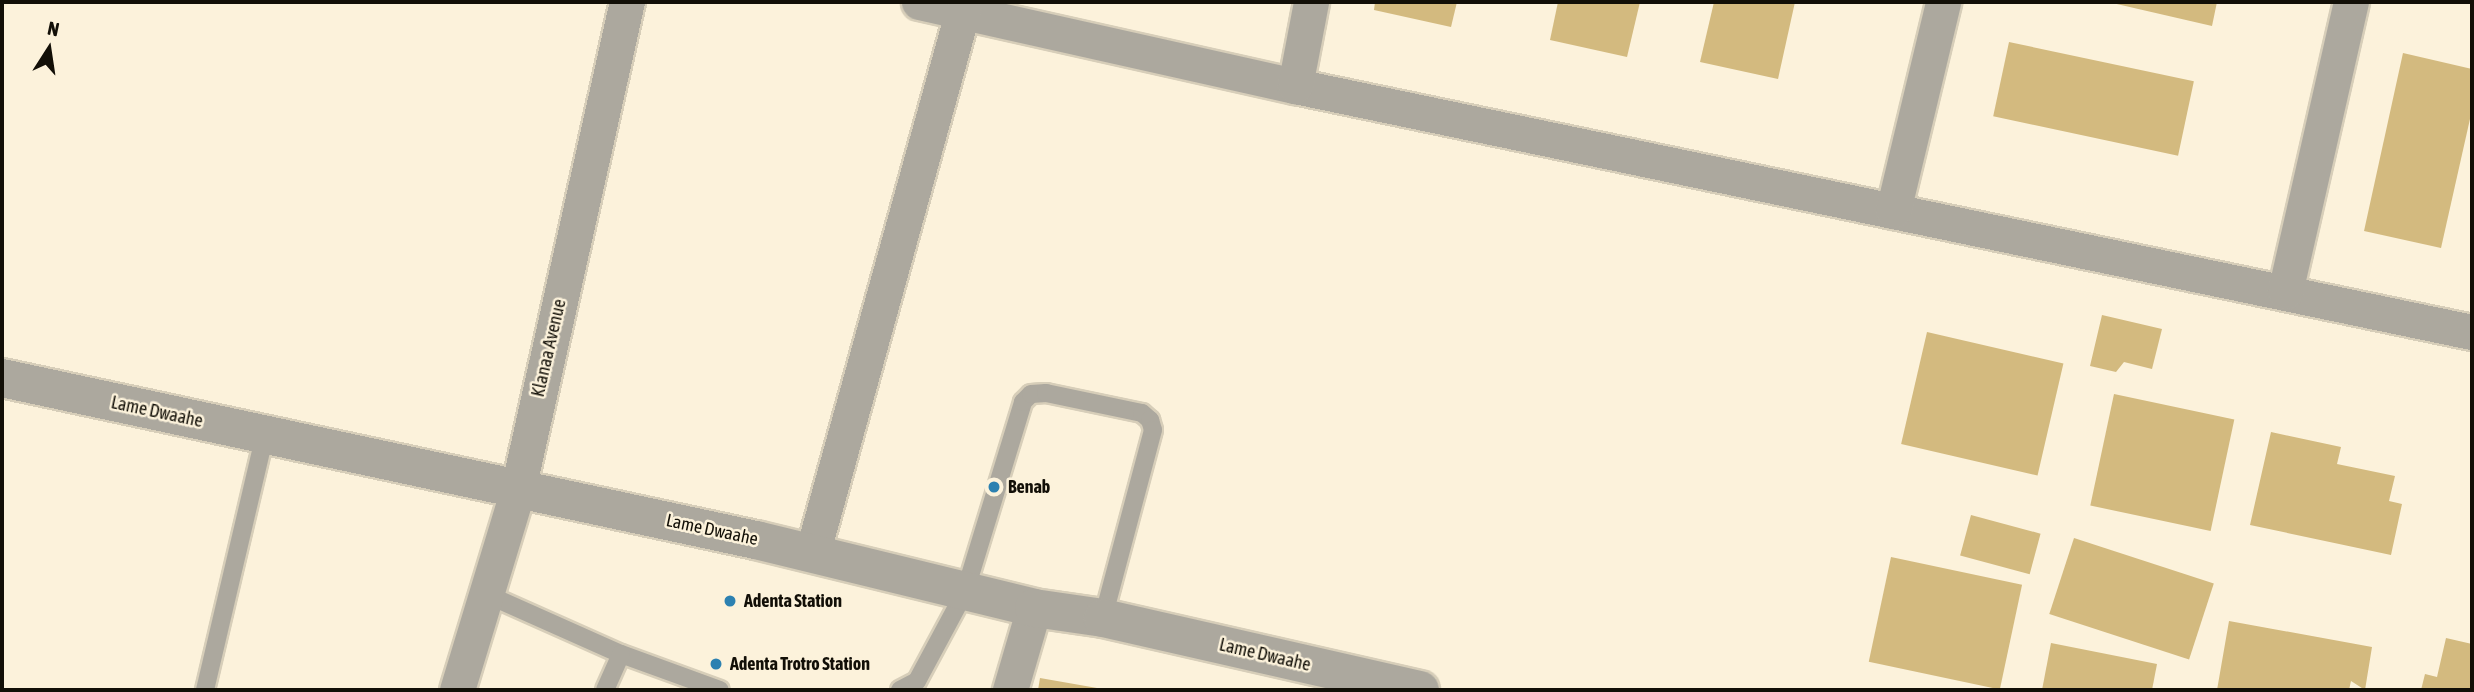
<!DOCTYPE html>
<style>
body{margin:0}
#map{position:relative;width:2474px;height:692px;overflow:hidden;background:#fcf2db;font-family:"Asap Condensed",sans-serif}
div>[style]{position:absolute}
.building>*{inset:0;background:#d3ba7f;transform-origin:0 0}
.roads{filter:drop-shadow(2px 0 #d7ceb9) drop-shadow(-2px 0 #d7ceb9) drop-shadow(0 2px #d7ceb9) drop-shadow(0 -2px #d7ceb9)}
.service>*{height:18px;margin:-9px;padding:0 9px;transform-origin:9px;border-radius:9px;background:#aca89e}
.minor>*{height:35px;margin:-17.5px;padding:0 17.5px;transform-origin:17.5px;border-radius:17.5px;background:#aca89e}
.tertiary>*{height:38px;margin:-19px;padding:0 19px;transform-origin:19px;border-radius:19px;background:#aca89e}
.dots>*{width:19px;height:19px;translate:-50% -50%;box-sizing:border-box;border:4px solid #fcf2db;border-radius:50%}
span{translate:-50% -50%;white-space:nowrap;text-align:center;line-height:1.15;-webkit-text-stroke:5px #fcf2db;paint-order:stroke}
.street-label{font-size:18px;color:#120f07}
.poi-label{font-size:18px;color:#120f07;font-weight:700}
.left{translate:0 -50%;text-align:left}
.frame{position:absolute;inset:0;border:4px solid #120f07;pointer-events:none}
.north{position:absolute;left:14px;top:14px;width:70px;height:70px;-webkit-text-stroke:5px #fcf2db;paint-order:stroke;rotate:12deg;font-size:19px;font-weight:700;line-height:28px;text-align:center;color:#120f07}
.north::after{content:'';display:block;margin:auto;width:24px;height:32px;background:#120f07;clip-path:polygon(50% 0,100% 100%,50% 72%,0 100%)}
</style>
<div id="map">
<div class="building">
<div style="clip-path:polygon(1375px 2px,1457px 2px,1451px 27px,1374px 10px)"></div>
<div style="clip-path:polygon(1558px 2px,1640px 2px,1627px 57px,1550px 40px)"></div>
<div style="clip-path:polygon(1714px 2px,1795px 2px,1778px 79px,1700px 62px)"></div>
<div style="clip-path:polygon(2108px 2px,2217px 2px,2212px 26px)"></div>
<div style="left:2009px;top:42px;width:189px;height:76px;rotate:12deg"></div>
<div style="clip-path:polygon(2403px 53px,2472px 69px,2472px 110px,2441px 248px,2364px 231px)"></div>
<div style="clip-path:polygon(2102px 315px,2162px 329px,2152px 369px,2124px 362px,2116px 372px,2090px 366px)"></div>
<div style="left:1927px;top:332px;width:140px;height:115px;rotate:13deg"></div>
<div style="left:2114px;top:394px;width:123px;height:114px;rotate:12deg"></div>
<div style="clip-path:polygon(2271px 432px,2341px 447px,2337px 464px,2395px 476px,2389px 501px,2402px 504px,2391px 555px,2250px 525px)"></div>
<div style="left:1971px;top:515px;width:72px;height:42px;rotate:15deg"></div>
<div style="left:2074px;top:538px;width:147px;height:80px;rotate:18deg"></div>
<div style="left:1891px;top:557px;width:134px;height:107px;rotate:12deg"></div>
<div style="clip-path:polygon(2229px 621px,2372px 647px,2365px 690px,2351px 681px,2349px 690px,2217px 690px)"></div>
<div style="clip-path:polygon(2446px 638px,2472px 644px,2472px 690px,2421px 690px,2425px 674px,2437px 677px)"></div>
<div style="clip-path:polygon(2051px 643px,2157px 664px,2152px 690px,2042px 690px)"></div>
<div style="clip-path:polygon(1040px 678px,1097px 688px,1097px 690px,1038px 690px)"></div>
</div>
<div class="roads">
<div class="service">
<div style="left:486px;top:594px;width:148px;rotate:24deg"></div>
<div style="left:621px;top:654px;width:105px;rotate:20deg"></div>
<div style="left:205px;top:690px;width:262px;rotate:-76.8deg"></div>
<div style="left:605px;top:690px;width:39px;rotate:-66deg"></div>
<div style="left:900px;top:690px;width:19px;rotate:-28deg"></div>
<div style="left:917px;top:681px;width:101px;rotate:-61.7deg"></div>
<div style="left:965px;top:592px;width:199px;rotate:-73deg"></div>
<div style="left:1023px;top:402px;width:11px;rotate:-45deg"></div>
<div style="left:1031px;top:394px;width:15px;rotate:-4deg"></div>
<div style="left:1046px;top:393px;width:98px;rotate:11.8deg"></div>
<div style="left:1142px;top:413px;width:11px;rotate:41deg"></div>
<div style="left:1150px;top:420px;width:10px;rotate:73deg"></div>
<div style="left:1153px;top:430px;width:195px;rotate:104.9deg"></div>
</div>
<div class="minor">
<div style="left:919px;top:2px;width:385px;rotate:12.6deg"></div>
<div style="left:1295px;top:86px;width:1202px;rotate:11.81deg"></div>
<div style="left:1295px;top:86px;width:86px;rotate:-79.2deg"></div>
<div style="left:1893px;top:211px;width:215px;rotate:-76.5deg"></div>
<div style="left:2285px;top:292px;width:297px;rotate:-77.2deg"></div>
<div style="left:812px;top:554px;width:565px;rotate:-74.49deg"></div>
<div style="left:457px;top:690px;width:210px;rotate:-73.1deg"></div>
<div style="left:518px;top:489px;width:499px;rotate:-77.4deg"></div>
<div style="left:1010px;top:690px;width:85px;rotate:-73.7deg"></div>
</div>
<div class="tertiary">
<div style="left:2px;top:378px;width:771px;rotate:12.13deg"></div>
<div style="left:756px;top:540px;width:286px;rotate:13.7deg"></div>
<div style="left:1034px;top:608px;width:70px;rotate:8.2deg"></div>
<div style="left:1103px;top:618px;width:325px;rotate:12.8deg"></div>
</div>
</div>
<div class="dots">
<div style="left:994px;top:487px;background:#2c81b1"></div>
<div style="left:730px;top:601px;background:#2c81b1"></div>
<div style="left:716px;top:664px;background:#2c81b1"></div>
</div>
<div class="street-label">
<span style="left:549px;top:348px;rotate:-77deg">Klanaa Avenue</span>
<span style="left:157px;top:412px;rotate:12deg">Lame Dwaahe</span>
<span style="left:712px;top:530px;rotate:12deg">Lame Dwaahe</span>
<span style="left:1265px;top:655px;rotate:13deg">Lame Dwaahe</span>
</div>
<div class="poi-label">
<span class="left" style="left:1008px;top:487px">Benab</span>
<span class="left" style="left:744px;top:601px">Adenta Station</span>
<span class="left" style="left:730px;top:664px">Adenta Trotro Station</span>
</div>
<div class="frame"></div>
<div class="north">N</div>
</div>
